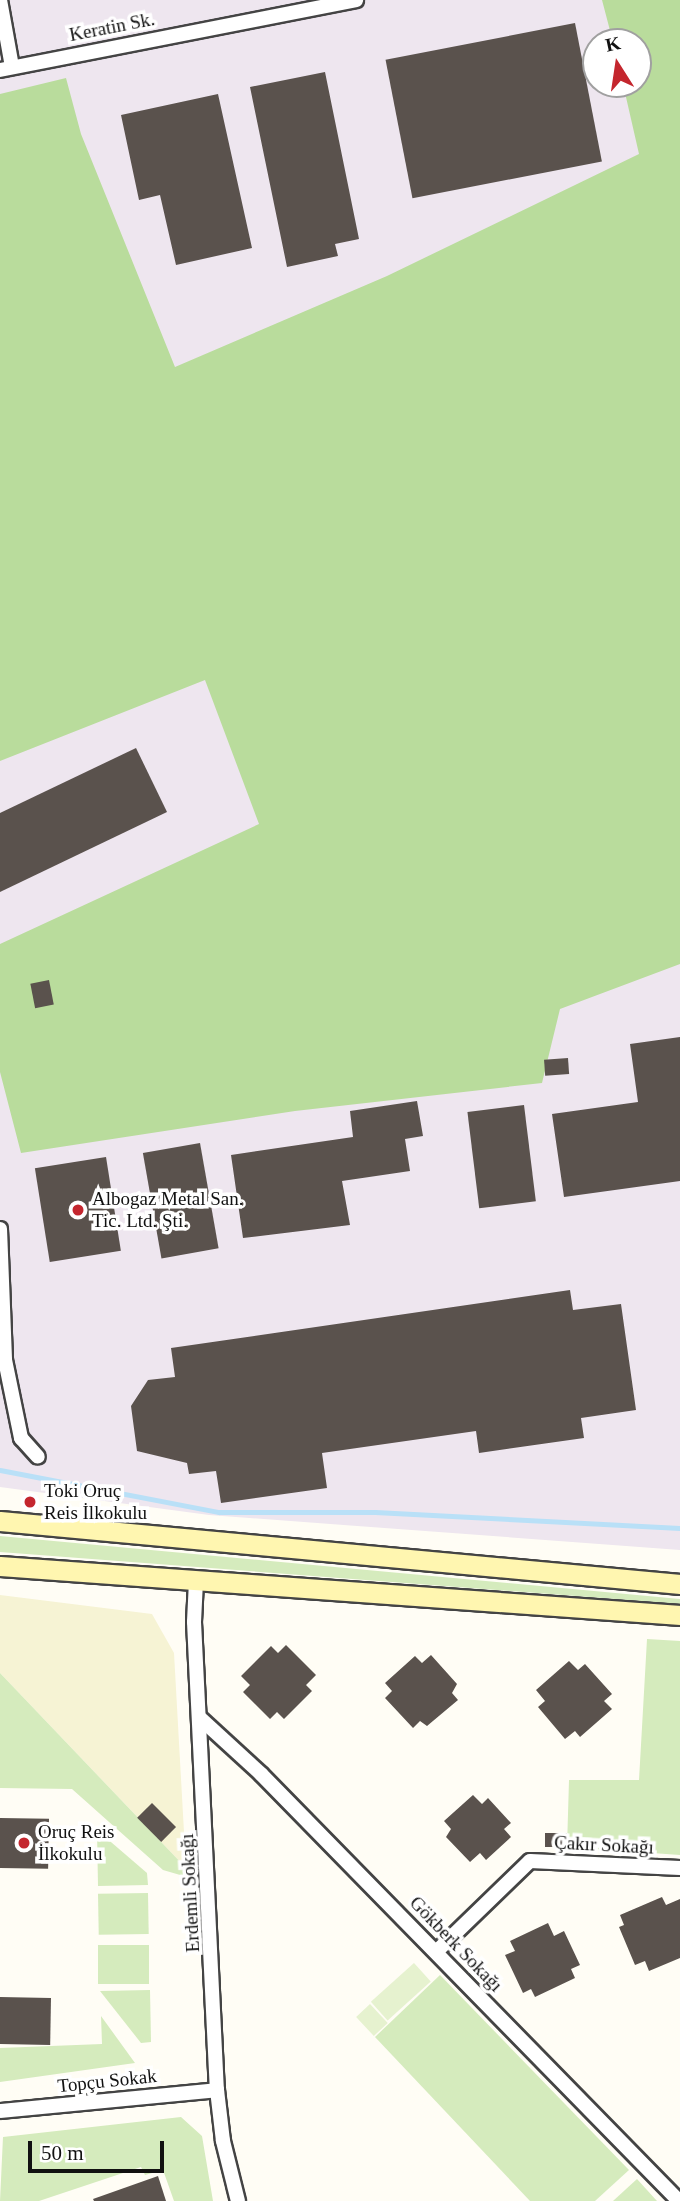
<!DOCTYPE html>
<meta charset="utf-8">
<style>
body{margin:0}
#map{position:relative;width:680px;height:2201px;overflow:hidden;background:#fffdf5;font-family:"Times New Roman",serif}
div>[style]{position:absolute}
.industrial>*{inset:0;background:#eee6ef}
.farmland>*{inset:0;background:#f6f3d4}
.green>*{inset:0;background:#d5ebbd;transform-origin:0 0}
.forest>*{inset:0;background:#b9dc9c}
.pitch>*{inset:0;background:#e6f2cf;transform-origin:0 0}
.stream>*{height:5px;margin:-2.5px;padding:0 2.5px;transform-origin:2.5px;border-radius:2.5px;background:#b9e0f7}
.building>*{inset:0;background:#5a524d;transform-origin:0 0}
.roads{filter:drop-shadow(2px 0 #444) drop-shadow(-2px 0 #444) drop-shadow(0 2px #444) drop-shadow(0 -2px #444)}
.minor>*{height:14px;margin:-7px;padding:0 7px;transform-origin:7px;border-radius:7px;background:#fff}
.secondary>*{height:19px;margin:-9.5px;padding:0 9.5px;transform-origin:9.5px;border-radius:9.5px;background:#fff6b0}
.dots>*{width:19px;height:19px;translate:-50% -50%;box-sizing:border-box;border:4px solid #fff;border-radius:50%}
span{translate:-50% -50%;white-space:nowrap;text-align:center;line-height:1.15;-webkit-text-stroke:7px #fff;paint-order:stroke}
.street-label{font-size:19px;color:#111}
.poi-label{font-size:19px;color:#111}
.left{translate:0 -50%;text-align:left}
.north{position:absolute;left:582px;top:28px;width:70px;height:70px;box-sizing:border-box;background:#fff;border:2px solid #a0a0a0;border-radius:50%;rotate:348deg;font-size:19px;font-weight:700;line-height:28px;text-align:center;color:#111}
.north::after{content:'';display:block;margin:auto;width:24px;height:32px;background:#c4262e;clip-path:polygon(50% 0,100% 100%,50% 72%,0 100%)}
.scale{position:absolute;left:28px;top:2141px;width:136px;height:32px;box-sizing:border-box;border:4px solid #111;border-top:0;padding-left:9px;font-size:21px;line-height:24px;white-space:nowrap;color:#111;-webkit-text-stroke:5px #fff;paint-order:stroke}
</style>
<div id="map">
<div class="industrial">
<div style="clip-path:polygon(evenodd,0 0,680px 0,680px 1550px,209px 1515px,0 1487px,0 0,596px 42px,638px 42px,638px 84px,596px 84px,596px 42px)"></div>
</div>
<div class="farmland">
<div style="clip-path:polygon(0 1595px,152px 1614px,174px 1653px,186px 1868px,0 1673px)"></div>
</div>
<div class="green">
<div style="clip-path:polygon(0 1536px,680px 1599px,680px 1604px,0 1552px)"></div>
<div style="clip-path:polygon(647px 1639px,680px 1641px,680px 1855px,567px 1847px,569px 1780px,639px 1780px)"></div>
<div style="clip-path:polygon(0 1673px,186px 1868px,187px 1877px,163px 1870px,72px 1789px,0 1788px)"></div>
<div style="clip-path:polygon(97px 1830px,147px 1873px,148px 1885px,98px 1886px)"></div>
<div style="left:148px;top:1893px;width:41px;height:50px;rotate:89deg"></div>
<div style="left:98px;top:1945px;width:51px;height:39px"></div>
<div style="clip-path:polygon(440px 1975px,629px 2170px,595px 2201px,530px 2201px,375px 2037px)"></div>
<div style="clip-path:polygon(150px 1990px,151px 2042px,141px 2043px,100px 1991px)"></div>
<div style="clip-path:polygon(101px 2016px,135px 2063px,0 2082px,0 2048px,102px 2044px)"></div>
<div style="clip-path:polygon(181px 2117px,202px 2136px,213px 2201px,174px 2201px,163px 2170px,145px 2175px,141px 2167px,39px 2201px,0 2201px,3px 2137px)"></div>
<div style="clip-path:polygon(637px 2179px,657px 2201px,613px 2201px)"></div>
</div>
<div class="forest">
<div style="clip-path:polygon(602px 0,680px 0,680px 964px,560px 1009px,542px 1083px,295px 1111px,21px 1153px,0 1072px,0 944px,259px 824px,205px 680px,0 761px,0 94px,66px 78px,81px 134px,175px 367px,387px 276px,639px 154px,623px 84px,638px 84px,638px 42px,613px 42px)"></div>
</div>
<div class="pitch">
<div style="left:414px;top:1963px;width:25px;height:58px;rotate:48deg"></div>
<div style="left:370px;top:2004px;width:26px;height:19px;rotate:47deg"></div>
</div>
<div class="stream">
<div style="left:0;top:1470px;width:223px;rotate:10.9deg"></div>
<div style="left:219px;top:1512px;width:156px"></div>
<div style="left:375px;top:1512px;width:305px;rotate:3deg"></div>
</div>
<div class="building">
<div style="left:575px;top:23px;width:141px;height:193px;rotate:79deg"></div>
<div style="clip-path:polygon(325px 72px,359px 239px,335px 244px,338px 256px,287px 267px,250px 87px)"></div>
<div style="clip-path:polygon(218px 94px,252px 248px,176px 265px,160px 195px,139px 200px,121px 115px)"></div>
<div style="clip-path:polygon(136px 748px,167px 812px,0 892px,0 813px)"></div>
<div style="left:49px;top:980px;width:25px;height:19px;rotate:79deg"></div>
<div style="clip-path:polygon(680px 1037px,680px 1181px,564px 1197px,552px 1114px,638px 1102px,630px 1044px)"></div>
<div style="left:568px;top:1058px;width:16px;height:24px;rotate:86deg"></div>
<div style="clip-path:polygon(417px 1101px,423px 1136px,405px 1139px,410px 1171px,342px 1181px,350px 1225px,243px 1238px,231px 1155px,353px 1137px,350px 1111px)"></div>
<div style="left:524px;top:1105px;width:97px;height:57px;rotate:83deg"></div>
<div style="left:200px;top:1143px;width:107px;height:58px;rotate:80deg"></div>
<div style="left:106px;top:1157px;width:95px;height:72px;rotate:81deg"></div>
<div style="clip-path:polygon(570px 1290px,573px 1310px,621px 1304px,636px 1410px,581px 1418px,584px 1438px,479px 1453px,476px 1431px,322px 1453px,327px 1488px,221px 1503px,216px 1471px,189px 1474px,187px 1463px,137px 1451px,131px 1406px,148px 1380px,175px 1377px,171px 1348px)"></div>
<div style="clip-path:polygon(286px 1645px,316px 1675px,306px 1685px,312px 1691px,284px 1719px,277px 1712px,270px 1719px,243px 1692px,250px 1685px,241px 1676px,271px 1646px,278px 1653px)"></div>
<div style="clip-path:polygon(431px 1655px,457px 1684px,452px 1693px,458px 1700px,427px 1726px,420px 1721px,413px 1728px,385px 1698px,392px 1691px,385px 1683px,415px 1656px,422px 1663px)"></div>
<div style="clip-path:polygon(569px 1661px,578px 1670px,585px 1664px,612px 1694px,604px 1701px,612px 1709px,580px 1737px,575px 1731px,565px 1739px,538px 1707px,545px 1701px,536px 1690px)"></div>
<div style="clip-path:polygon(473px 1795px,482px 1804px,488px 1798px,511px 1823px,504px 1829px,511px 1837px,486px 1860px,480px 1853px,470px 1862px,446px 1837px,451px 1829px,444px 1821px)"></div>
<div style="left:152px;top:1803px;width:34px;height:21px;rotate:45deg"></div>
<div style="left:0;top:1818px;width:49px;height:50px;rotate:1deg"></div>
<div style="left:545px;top:1833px;width:22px;height:14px"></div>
<div style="clip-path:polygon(662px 1897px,666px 1905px,680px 1899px,680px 1958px,649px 1971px,645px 1961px,635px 1965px,619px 1927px,624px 1925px,620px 1915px)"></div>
<div style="clip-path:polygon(548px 1923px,554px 1936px,564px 1931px,580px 1965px,571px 1969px,575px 1978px,535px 1997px,531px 1989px,523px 1993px,505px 1955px,515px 1951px,510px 1941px)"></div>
<div style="left:0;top:1997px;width:51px;height:47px;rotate:1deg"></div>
<div style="clip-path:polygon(158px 2176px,166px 2201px,94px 2201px,93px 2199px)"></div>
</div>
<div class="roads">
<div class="minor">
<div style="left:0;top:0;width:68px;rotate:79.8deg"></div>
<div style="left:0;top:70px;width:363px;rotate:-11.1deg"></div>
<div style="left:0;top:1229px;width:131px;rotate:87.8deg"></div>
<div style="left:5px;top:1360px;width:80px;rotate:78.4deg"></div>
<div style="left:21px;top:1438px;width:25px;rotate:48deg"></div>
<div style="left:196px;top:1581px;width:41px;rotate:92.8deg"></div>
<div style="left:194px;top:1622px;width:469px;rotate:87.2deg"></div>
<div style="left:217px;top:2090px;width:51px;rotate:83.3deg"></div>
<div style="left:223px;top:2141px;width:62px;rotate:76deg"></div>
<div style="left:201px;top:1719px;width:81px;rotate:42.5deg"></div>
<div style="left:261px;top:1774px;width:598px;rotate:45.61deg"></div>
<div style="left:437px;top:1951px;width:129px;rotate:-44.1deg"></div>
<div style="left:530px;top:1861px;width:150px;rotate:2.7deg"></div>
<div style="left:0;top:2111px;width:218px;rotate:-5.5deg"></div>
</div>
<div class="secondary">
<div style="left:0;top:1521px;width:683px;rotate:5.29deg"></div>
<div style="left:0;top:1566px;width:682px;rotate:4.12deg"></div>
</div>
</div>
<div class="dots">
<div style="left:78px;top:1210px;background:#c4262e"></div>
<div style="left:30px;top:1502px;background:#c4262e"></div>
<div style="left:24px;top:1843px;background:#c4262e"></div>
</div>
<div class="street-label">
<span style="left:112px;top:27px;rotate:-11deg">Keratin Sk.</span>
<span style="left:604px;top:1845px;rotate:3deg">Çakır Sokağı</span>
<span style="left:190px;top:1893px;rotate:-93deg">Erdemli Sokağı</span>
<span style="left:456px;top:1944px;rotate:46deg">Gökberk Sokağı</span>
<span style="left:107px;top:2081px;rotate:-6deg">Topçu Sokak</span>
</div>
<div class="poi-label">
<span class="left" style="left:92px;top:1210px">Albogaz Metal San.<br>Tic. Ltd. Şti.</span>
<span class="left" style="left:44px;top:1502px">Toki Oruç<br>Reis İlkokulu</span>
<span class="left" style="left:38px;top:1843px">Oruç Reis<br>İlkokulu</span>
</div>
<div class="north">K</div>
<div class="scale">50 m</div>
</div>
